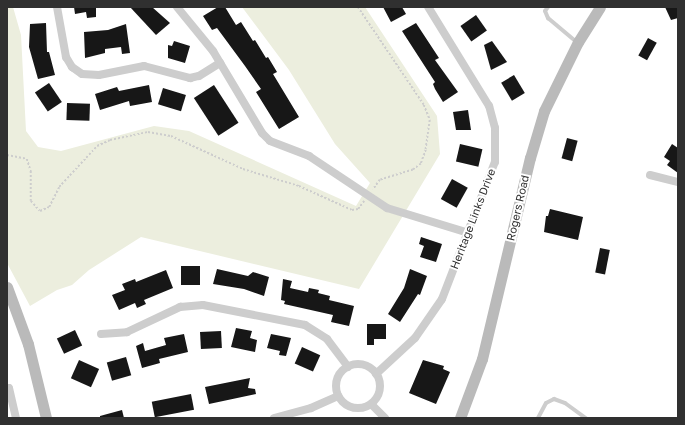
<!DOCTYPE html>
<style>
body{margin:0}
#map{position:relative;width:685px;height:425px;overflow:hidden;background:#fff;font-family:"Golos Text",sans-serif}
div>[style]{position:absolute}
.green>*{inset:0;background:#eceede}
.building>*{inset:0;background:#171717;transform-origin:0 0}
.path>*{height:1.5px;margin-top:-0.75px;transform-origin:0;background:repeating-linear-gradient(90deg,#cdcdcd 0 2px,transparent 0 4px)}
.lane>*{height:4px;margin:-2px;padding:0 2px;transform-origin:2px;border-radius:2px;background:#cdcdcd}
.street>*{height:8px;margin:-4px;padding:0 4px;transform-origin:4px;border-radius:4px;background:#cdcdcd}
.street>.ring{margin:-4px;padding:0;box-sizing:content-box;background:none;border:8px solid #cdcdcd;border-radius:50%}
.secondary>*{height:11px;margin:-5.5px;padding:0 5.5px;transform-origin:5.5px;border-radius:5.5px;background:#bababa}
span{translate:-50% -50%;white-space:nowrap;text-align:center;line-height:1.15;-webkit-text-stroke:4px #fff;paint-order:stroke}
.street-label{font-size:11px;color:#303030}
.frame{position:absolute;inset:0;border:8px solid #303030;pointer-events:none}
</style>
<div id="map">
<div class="green">
<div style="clip-path:polygon(7px 7px,13px 7px,21px 35px,26px 131px,38px 147px,61px 151px,154px 126px,189px 131px,356px 206px,370px 183px,335px 144px,289px 70px,242px 7px,365px 7px,437px 116px,440px 154px,359px 289px,141px 237px,89px 270px,72px 285px,57px 290px,30px 306px,7px 263px)"></div>
</div>
<div class="building">
<div style="clip-path:polygon(74px 7px,96px 7px,96px 17px,87px 18px,86px 12px,75px 14px)"></div>
<div style="clip-path:polygon(130px 7px,152px 7px,170px 23px,156px 35px)"></div>
<div style="clip-path:polygon(218px 7px,225px 7px,236px 25px,241px 22px,253px 41px,255px 40px,266px 58px,268px 57px,277px 72px,273px 74px,299px 117px,279px 129px,256px 92px,261px 89px,245px 66px,217px 28px,212px 30px,203px 16px)"></div>
<div style="clip-path:polygon(383px 7px,402px 7px,406px 14px,391px 22px)"></div>
<div style="clip-path:polygon(665px 7px,678px 7px,678px 18px,671px 20px)"></div>
<div style="left:476px;top:15px;width:19px;height:19px;rotate:55deg"></div>
<div style="clip-path:polygon(46px 23px,47px 52px,49px 52px,55px 75px,38px 79px,29px 47px,30px 24px)"></div>
<div style="clip-path:polygon(416px 23px,439px 58px,435px 60px,458px 92px,443px 102px,435px 89px,433px 84px,435px 82px,402px 31px)"></div>
<div style="clip-path:polygon(126px 24px,130px 53px,122px 54px,121px 47px,105px 49px,105px 53px,85px 58px,84px 32px,108px 30px)"></div>
<div style="left:648px;top:38px;width:10px;height:20px;rotate:29deg"></div>
<div style="clip-path:polygon(174px 41px,190px 46px,185px 63px,168px 58px,168px 45px,172px 46px)"></div>
<div style="clip-path:polygon(492px 41px,507px 62px,491px 70px,484px 45px)"></div>
<div style="left:514px;top:75px;width:21px;height:15px;rotate:59deg"></div>
<div style="left:49px;top:83px;width:23px;height:17px;rotate:56deg"></div>
<div style="clip-path:polygon(149px 85px,152px 102px,130px 106px,129px 101px,100px 110px,95px 94px,117px 87px,119px 91px)"></div>
<div style="left:214px;top:85px;width:45px;height:24px;rotate:57deg"></div>
<div style="left:163px;top:88px;width:24px;height:17px;rotate:17deg"></div>
<div style="left:67px;top:103px;width:23px;height:17px;rotate:2deg"></div>
<div style="clip-path:polygon(468px 110px,471px 130px,456px 130px,453px 112px)"></div>
<div style="left:567px;top:138px;width:11px;height:21px;rotate:15deg"></div>
<div style="left:460px;top:144px;width:23px;height:18px;rotate:13deg"></div>
<div style="clip-path:polygon(672px 144px,678px 148px,678px 173px,667px 165px,670px 161px,664px 157px)"></div>
<div style="left:452px;top:179px;width:18px;height:23px;rotate:29deg"></div>
<div style="clip-path:polygon(550px 209px,583px 217px,578px 240px,544px 232px,546px 216px,548px 216px)"></div>
<div style="clip-path:polygon(421px 237px,442px 244px,436px 262px,420px 257px,424px 246px,419px 244px)"></div>
<div style="left:600px;top:248px;width:10px;height:25px;rotate:11deg"></div>
<div style="left:181px;top:266px;width:19px;height:19px"></div>
<div style="clip-path:polygon(217px 269px,248px 276px,253px 272px,269px 277px,264px 296px,244px 289px,213px 284px)"></div>
<div style="clip-path:polygon(410px 269px,427px 276px,420px 295px,418px 294px,400px 322px,388px 314px,404px 288px)"></div>
<div style="clip-path:polygon(166px 270px,173px 288px,144px 300px,146px 304px,137px 308px,135px 303px,119px 310px,112px 295px,125px 290px,122px 284px,135px 279px,136px 282px)"></div>
<div style="clip-path:polygon(283px 279px,292px 281px,290px 288px,308px 292px,309px 288px,319px 290px,318px 293px,330px 296px,329px 300px,354px 306px,349px 326px,331px 322px,333px 315px,284px 304px,285px 301px,281px 300px)"></div>
<div style="clip-path:polygon(367px 324px,386px 324px,386px 339px,374px 339px,374px 345px,367px 345px)"></div>
<div style="clip-path:polygon(236px 328px,252px 331px,250px 338px,257px 340px,255px 352px,231px 347px)"></div>
<div style="left:75px;top:330px;width:17px;height:20px;rotate:65deg"></div>
<div style="left:221px;top:331px;width:17px;height:21px;rotate:87deg"></div>
<div style="clip-path:polygon(184px 334px,188px 352px,159px 359px,160px 363px,142px 368px,136px 346px,143px 343px,145px 351px,166px 345px,164px 338px)"></div>
<div style="clip-path:polygon(271px 334px,291px 338px,286px 356px,279px 355px,280px 351px,267px 348px)"></div>
<div style="left:302px;top:347px;width:20px;height:18px;rotate:24deg"></div>
<div style="left:126px;top:357px;width:19px;height:20px;rotate:74deg"></div>
<div style="left:79px;top:360px;width:22px;height:20px;rotate:24deg"></div>
<div style="clip-path:polygon(423px 360px,444px 366px,443px 369px,450px 372px,436px 404px,409px 393px)"></div>
<div style="clip-path:polygon(250px 378px,248px 388px,255px 389px,256px 394px,209px 404px,205px 387px)"></div>
<div style="left:191px;top:394px;width:16px;height:40px;rotate:79deg"></div>
<div style="clip-path:polygon(122px 410px,124px 418px,100px 418px,100px 416px)"></div>
</div>
<div class="path">
<div style="left:358px;top:7px;width:118px;rotate:56deg"></div>
<div style="left:424px;top:105px;width:16px;rotate:68deg"></div>
<div style="left:430px;top:120px;width:30px;rotate:98deg"></div>
<div style="left:426px;top:150px;width:15px;rotate:110deg"></div>
<div style="left:421px;top:164px;width:10px;rotate:143deg"></div>
<div style="left:413px;top:170px;width:34px;rotate:163deg"></div>
<div style="left:380px;top:180px;width:12px;rotate:125deg"></div>
<div style="left:7px;top:155px;width:20px;rotate:11deg"></div>
<div style="left:27px;top:159px;width:13px;rotate:72deg"></div>
<div style="left:31px;top:171px;width:30px;rotate:90deg"></div>
<div style="left:31px;top:201px;width:13px;rotate:48deg"></div>
<div style="left:40px;top:211px;width:10px;rotate:-24deg"></div>
<div style="left:49px;top:207px;width:22px;rotate:-63deg"></div>
<div style="left:59px;top:187px;width:56px;rotate:-47.2deg"></div>
<div style="left:97px;top:146px;width:14px;rotate:-25deg"></div>
<div style="left:110px;top:140px;width:39px;rotate:-12deg"></div>
<div style="left:148px;top:132px;width:23px;rotate:10deg"></div>
<div style="left:171px;top:136px;width:79px;rotate:24.6deg"></div>
<div style="left:243px;top:169px;width:59px;rotate:16.9deg"></div>
<div style="left:299px;top:186px;width:58px;rotate:24.4deg"></div>
<div style="left:352px;top:210px;width:6px;rotate:-9deg"></div>
<div style="left:358px;top:209px;width:10px;rotate:-53deg"></div>
</div>
<div class="lane">
<div style="left:548px;top:7px;width:5px;rotate:127deg"></div>
<div style="left:545px;top:11px;width:8px;rotate:67deg"></div>
<div style="left:548px;top:18px;width:38px;rotate:40deg"></div>
<div style="left:538px;top:418px;width:17px;rotate:-62deg"></div>
<div style="left:546px;top:403px;width:9px;rotate:-27deg"></div>
<div style="left:554px;top:399px;width:12px;rotate:20deg"></div>
<div style="left:565px;top:403px;width:26px;rotate:36deg"></div>
</div>
<div class="street">
<div style="left:57px;top:7px;width:51px;rotate:79.8deg"></div>
<div style="left:66px;top:57px;width:12px;rotate:59deg"></div>
<div style="left:72px;top:67px;width:12px;rotate:35deg"></div>
<div style="left:82px;top:74px;width:17px;rotate:3deg"></div>
<div style="left:99px;top:75px;width:46px;rotate:-11.3deg"></div>
<div style="left:144px;top:66px;width:48px;rotate:14.6deg"></div>
<div style="left:190px;top:78px;width:9px;rotate:-13deg"></div>
<div style="left:199px;top:76px;width:25px;rotate:-32deg"></div>
<div style="left:177px;top:7px;width:57px;rotate:50.7deg"></div>
<div style="left:213px;top:51px;width:96px;rotate:59.1deg"></div>
<div style="left:262px;top:133px;width:11px;rotate:45deg"></div>
<div style="left:270px;top:141px;width:42px;rotate:21deg"></div>
<div style="left:309px;top:156px;width:94px;rotate:33.7deg"></div>
<div style="left:387px;top:208px;width:86px;rotate:17deg"></div>
<div style="left:650px;top:175px;width:29px;rotate:14deg"></div>
<div style="left:101px;top:334px;width:26px;rotate:-4deg"></div>
<div style="left:127px;top:332px;width:59px;rotate:-25.3deg"></div>
<div style="left:180px;top:307px;width:23px;rotate:-5deg"></div>
<div style="left:203px;top:305px;width:104px;rotate:11.1deg"></div>
<div style="left:305px;top:325px;width:26px;rotate:32deg"></div>
<div style="left:327px;top:339px;width:35px;rotate:53deg"></div>
<div class="ring" style="left:336px;top:364px;width:36px;height:36px"></div>
<div style="left:376px;top:374px;width:53px;rotate:-42.7deg"></div>
<div style="left:415px;top:338px;width:47px;rotate:-55.3deg"></div>
<div style="left:442px;top:299px;width:147px;rotate:-68.9deg"></div>
<div style="left:495px;top:162px;width:34px;rotate:-90deg"></div>
<div style="left:495px;top:128px;width:23px;rotate:-105deg"></div>
<div style="left:489px;top:106px;width:116px;rotate:-121.6deg"></div>
<div style="left:7px;top:389px;width:2px;rotate:-27deg"></div>
<div style="left:9px;top:388px;width:31px;rotate:77deg"></div>
<div style="left:371px;top:404px;width:20px;rotate:45deg"></div>
<div style="left:274px;top:418px;width:38px;rotate:-15deg"></div>
<div style="left:311px;top:408px;width:30px;rotate:-24deg"></div>
</div>
<div class="secondary">
<div style="left:7px;top:287px;width:61px;rotate:69.8deg"></div>
<div style="left:28px;top:344px;width:76px;rotate:76.3deg"></div>
<div style="left:460px;top:418px;width:63px;rotate:-69.6deg"></div>
<div style="left:482px;top:359px;width:207px;rotate:-76.6deg"></div>
<div style="left:530px;top:158px;width:49px;rotate:-73.4deg"></div>
<div style="left:544px;top:111px;width:77px;rotate:-63.8deg"></div>
<div style="left:578px;top:42px;width:41px;rotate:-57.8deg"></div>
</div>
<div class="street-label">
<span style="left:518px;top:208px;rotate:-77deg">Rogers Road</span>
<span style="left:473px;top:219px;rotate:-69deg">Heritage Links Drive</span>
</div>
<div class="frame"></div>
</div>
